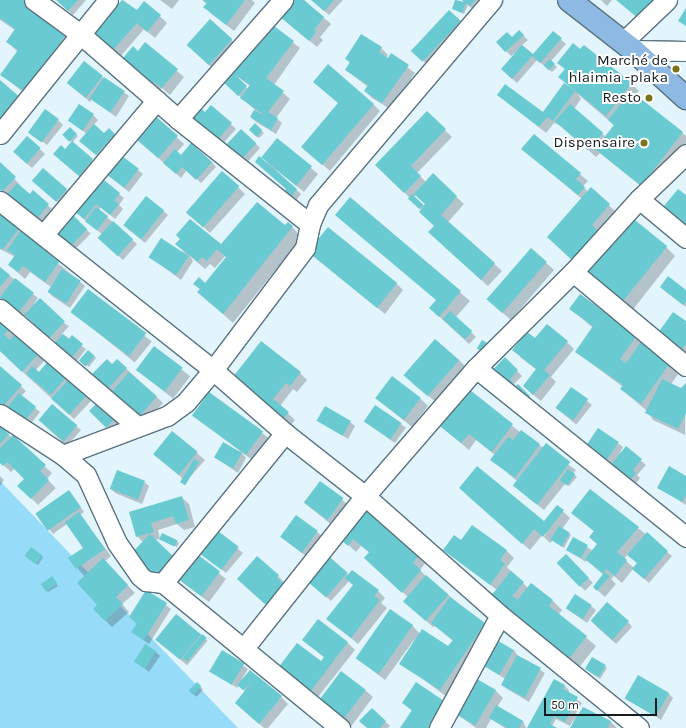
<!DOCTYPE html>
<meta charset="utf-8">
<style>
body{margin:0}
#map{position:relative;width:686px;height:728px;overflow:hidden;background:#e2f4fc;font-family:Karla,sans-serif}
div>[style]{position:absolute}
.green>*{inset:0;background:#96dcf8}
.shadow>*{inset:0;background:#0003;transform-origin:0 0}
.building>*{inset:0;background:#69cad1;transform-origin:0 0}
.roads{filter:drop-shadow(1px 0 #597480) drop-shadow(-1px 0 #597480) drop-shadow(0 1px #597480) drop-shadow(0 -1px #597480)}
.minor>*{height:19px;margin:-9.5px;padding:0 9.5px;transform-origin:9.5px;border-radius:9.5px;background:#fff}
.major>*{height:22px;margin:-11px;padding:0 11px;transform-origin:11px;border-radius:11px;background:#8db9e2}
.dots>*{width:11px;height:11px;translate:-50% -50%;box-sizing:border-box;border:2px solid #fff;border-radius:50%}
span{translate:-50% -50%;white-space:nowrap;text-align:center;line-height:1.15;-webkit-text-stroke:4px #fff;paint-order:stroke}
.poi-label{font-size:15px;color:#121d22}
.right{translate:-100% -50%;text-align:right}
.scale{position:absolute;left:544px;top:698px;width:113px;height:18px;box-sizing:border-box;border:2px solid #121d22;border-top:0;padding-left:5px;font-size:12px;line-height:14px;white-space:nowrap;color:#121d22;-webkit-text-stroke:3px #fff;paint-order:stroke}
</style>
<div id="map">
<div class="green">
<div style="clip-path:polygon(0 481px,238px 728px,0 728px)"></div>
</div>
<div class="shadow">
<div style="clip-path:polygon(0 0,78px 40px,34px 101px,1px 74px,18px 52px,7px 42px,15px 30px,0 20px)"></div>
<div style="clip-path:polygon(57px 0,86px 0,73px 15px)"></div>
<div style="clip-path:polygon(123px 0,137px 11px,145px 2px,167px 23px,155px 38px,144px 29px,120px 57px,94px 34px)"></div>
<div style="clip-path:polygon(160px 0,179px 0,172px 9px)"></div>
<div style="clip-path:polygon(202px 0,252px 0,255px 3px,234px 31px,212px 14px,205px 7px,207px 4px)"></div>
<div style="clip-path:polygon(293px 0,303px 0,331px 24px,320px 37px,323px 40px,317px 47px,280px 16px)"></div>
<div style="clip-path:polygon(312px 0,343px 0,329px 15px)"></div>
<div style="clip-path:polygon(456px 0,466px 4px,462px 0,489px 0,477px 13px,468px 5px,464px 14px,453px 8px)"></div>
<div style="clip-path:polygon(601px 0,612px 0,607px 6px)"></div>
<div style="clip-path:polygon(210px 20px,239px 47px,216px 72px,195px 52px)"></div>
<div style="clip-path:polygon(460px 22px,465px 26px,429px 66px,417px 55px)"></div>
<div style="clip-path:polygon(evenodd,270px 25px,300px 48px,274px 85px,290px 99px,276px 118px,282px 123px,276px 134px,256px 122px,251px 117px,255px 110px,221px 79px,234px 75px,270px 25px,239px 78px,250px 86px,248px 89px,238px 79px,239px 78px)"></div>
<div style="clip-path:polygon(519px 31px,528px 40px,522px 45px,533px 55px,553px 33px,566px 44px,551px 61px,557px 67px,552px 72px,537px 60px,517px 83px,507px 74px,519px 50px,511px 56px,497px 42px,512px 38px)"></div>
<div style="clip-path:polygon(145px 44px,184px 77px,170px 95px,162px 88px,157px 94px,128px 70px)"></div>
<div style="clip-path:polygon(evenodd,584px 46px,632px 84px,639px 91px,635px 95px,686px 136px,686px 150px,651px 194px,600px 153px,596px 157px,561px 126px,554px 123px,546px 133px,499px 95px,543px 114px,569px 86px,560px 77px,566px 70px,559px 63px,584px 46px,578px 94px,615px 126px,606px 137px,574px 109px,581px 99px,578px 94px)"></div>
<div style="clip-path:polygon(381px 48px,388px 55px,386px 58px,388px 59px,391px 55px,415px 73px,390px 109px,372px 98px,365px 91px,368px 87px,346px 70px,350px 63px,346px 59px)"></div>
<div style="clip-path:polygon(102px 77px,129px 96px,116px 117px,92px 99px,90px 102px,72px 87px)"></div>
<div style="clip-path:polygon(339px 104px,373px 104px,380px 111px,330px 171px,302px 147px)"></div>
<div style="clip-path:polygon(211px 106px,236px 129px,219px 148px,205px 113px)"></div>
<div style="clip-path:polygon(evenodd,427px 113px,452px 137px,417px 173px,426px 182px,433px 175px,464px 204px,448px 222px,502px 271px,488px 286px,436px 239px,435px 226px,422px 210px,377px 165px,427px 113px,416px 195px,426px 205px,424px 207px,414px 197px,416px 195px)"></div>
<div style="clip-path:polygon(93px 115px,98px 120px,94px 125px,105px 135px,109px 129px,119px 139px,101px 159px,85px 145px,87px 134px,69px 121px)"></div>
<div style="clip-path:polygon(153px 115px,184px 144px,177px 152px,181px 156px,212px 162px,216px 167px,201px 183px,187px 170px,181px 178px,141px 143px)"></div>
<div style="clip-path:polygon(58px 120px,63px 125px,47px 145px,34px 136px)"></div>
<div style="left:255px;top:125px;width:12px;height:7px;rotate:42deg"></div>
<div style="clip-path:polygon(70px 129px,78px 136px,72px 143px,97px 164px,84px 180px,59px 159px,72px 142px,65px 135px)"></div>
<div style="clip-path:polygon(241px 130px,260px 148px,244px 166px,229px 153px)"></div>
<div style="clip-path:polygon(534px 135px,588px 181px,583px 186px,588px 192px,591px 189px,616px 212px,581px 267px,582px 199px,530px 155px)"></div>
<div style="clip-path:polygon(27px 137px,45px 154px,32px 168px,19px 157px)"></div>
<div style="clip-path:polygon(277px 139px,318px 174px,304px 192px,274px 168px,301px 194px,292px 206px,287px 189px,263px 157px)"></div>
<div style="clip-path:polygon(0 163px,30px 196px,33px 192px,53px 210px,39px 226px,0 189px)"></div>
<div style="clip-path:polygon(43px 169px,71px 194px,61px 205px,38px 185px)"></div>
<div style="clip-path:polygon(138px 170px,143px 174px,129px 192px,109px 176px)"></div>
<div style="clip-path:polygon(99px 178px,124px 198px,119px 205px,123px 209px,115px 219px,101px 207px,99px 210px,137px 244px,123px 260px,104px 243px,103px 235px,81px 217px)"></div>
<div style="clip-path:polygon(238px 187px,245px 194px,210px 233px,187px 212px)"></div>
<div style="clip-path:polygon(147px 197px,168px 215px,145px 243px,128px 229px)"></div>
<div style="clip-path:polygon(350px 199px,470px 301px,456px 317px,476px 337px,469px 344px,430px 308px,437px 300px)"></div>
<div style="clip-path:polygon(0 214px,85px 286px,70px 308px,52px 296px,48px 291px,51px 287px,30px 272px,25px 279px,9px 265px,15px 257px,0 249px)"></div>
<div style="left:73px;top:216px;width:25px;height:25px;rotate:45deg"></div>
<div style="clip-path:polygon(288px 223px,302px 237px,233px 323px,198px 292px,200px 289px,195px 284px,205px 284px,227px 258px,225px 256px,215px 268px,210px 264px,205px 269px,190px 256px,193px 261px,181px 280px,150px 257px,187px 256px,177px 244px,222px 246px,285px 226px)"></div>
<div style="clip-path:polygon(666px 247px,675px 256px,631px 312px,594px 283px)"></div>
<div style="clip-path:polygon(532px 250px,554px 270px,511px 320px,496px 307px)"></div>
<div style="clip-path:polygon(317px 259px,396px 283px,403px 290px,385px 314px)"></div>
<div style="clip-path:polygon(0 268px,38px 298px,34px 304px,69px 326px,62px 334px,86px 349px,74px 365px,57px 343px,26px 315px,24px 317px,0 299px)"></div>
<div style="clip-path:polygon(661px 287px,686px 291px,686px 307px,666px 292px)"></div>
<div style="left:88px;top:290px;width:82px;height:27px;rotate:39deg"></div>
<div style="clip-path:polygon(571px 309px,636px 336px,645px 346px,679px 373px,671px 384px,682px 390px,686px 384px,685px 435px,653px 420px,647px 411px,621px 389px,623px 387px,576px 352px,593px 328px)"></div>
<div style="clip-path:polygon(0 318px,45px 360px,36px 370px,40px 373px,50px 361px,92px 400px,74px 419px,0 351px)"></div>
<div style="clip-path:polygon(686px 323px,686px 353px,664px 337px)"></div>
<div style="clip-path:polygon(535px 340px,567px 342px,574px 349px,551px 377px,556px 382px,541px 401px,531px 393px,537px 370px,520px 357px)"></div>
<div style="left:154px;top:348px;width:46px;height:28px;rotate:38deg"></div>
<div style="clip-path:polygon(94px 356px,96px 358px,89px 367px,83px 363px)"></div>
<div style="clip-path:polygon(505px 359px,522px 376px,514px 384px,531px 398px,524px 405px,512px 393px)"></div>
<div style="left:117px;top:360px;width:63px;height:31px;rotate:43deg"></div>
<div style="clip-path:polygon(459px 360px,466px 367px,436px 402px,412px 383px)"></div>
<div style="clip-path:polygon(0 367px,26px 391px,21px 396px,40px 412px,25px 431px,0 407px)"></div>
<div style="clip-path:polygon(300px 373px,307px 380px,297px 392px,293px 389px,280px 406px,295px 420px,288px 429px,237px 389px)"></div>
<div style="clip-path:polygon(465px 388px,520px 432px,576px 470px,573px 474px,577px 477px,569px 486px,565px 484px,544px 510px,521px 492px,517px 481px,492px 460px,495px 455px,476px 440px,469px 450px,437px 423px)"></div>
<div style="left:571px;top:388px;width:27px;height:25px;rotate:39deg"></div>
<div style="clip-path:polygon(209px 393px,270px 439px,254px 461px,241px 452px,246px 458px,238px 473px,216px 458px,240px 451px,193px 416px)"></div>
<div style="clip-path:polygon(376px 398px,421px 399px,428px 406px,412px 427px)"></div>
<div style="left:99px;top:402px;width:30px;height:12px;rotate:45deg"></div>
<div style="left:376px;top:406px;width:37px;height:19px;rotate:36deg"></div>
<div style="clip-path:polygon(318px 420px,350px 422px,355px 426px,348px 439px)"></div>
<div style="clip-path:polygon(44px 425px,76px 426px,81px 430px,67px 446px)"></div>
<div style="clip-path:polygon(0 427px,52px 473px,47px 479px,56px 488px,38px 505px,19px 486px,26px 479px,15px 468px,11px 472px,0 462px)"></div>
<div style="clip-path:polygon(599px 429px,623px 447px,619px 454px,626px 448px,646px 465px,637px 475px,640px 478px,630px 491px,587px 458px)"></div>
<div style="clip-path:polygon(172px 432px,205px 460px,184px 484px,181px 477px,154px 454px)"></div>
<div style="clip-path:polygon(0 476px,4px 480px,0 486px)"></div>
<div style="clip-path:polygon(686px 477px,686px 505px,658px 487px)"></div>
<div style="clip-path:polygon(144px 482px,149px 486px,142px 504px,115px 493px,111px 489px)"></div>
<div style="left:320px;top:482px;width:35px;height:26px;rotate:39deg"></div>
<div style="clip-path:polygon(467px 495px,545px 522px,557px 506px,570px 518px,562px 529px,571px 535px,564px 548px,553px 540px,550px 543px,544px 537px,550px 526px,530px 550px)"></div>
<div style="clip-path:polygon(73px 496px,84px 512px,80px 515px,111px 556px,105px 561px,135px 593px,122px 604px,129px 612px,112px 627px,105px 620px,85px 577px,69px 558px,84px 548px,67px 524px,53px 534px,38px 514px)"></div>
<div style="clip-path:polygon(181px 497px,189px 504px,195px 527px,184px 530px,177px 524px,158px 530px,160px 539px,155px 540px,183px 567px,193px 553px,226px 579px,209px 602px,183px 583px,137px 536px,130px 512px)"></div>
<div style="clip-path:polygon(367px 507px,389px 527px,387px 530px,426px 562px,420px 570px,426px 576px,491px 631px,447px 697px,401px 663px,416px 637px,385px 680px,356px 658px,412px 625px,420px 634px,448px 648px,453px 641px,435px 626px,433px 627px,404px 601px,408px 597px,372px 565px,370px 553px,361px 546px,356px 552px,342px 539px)"></div>
<div style="clip-path:polygon(evenodd,572px 513px,638px 528px,672px 556px,649px 583px,633px 569px,622px 583px,614px 576px,611px 579px,616px 584px,605px 597px,594px 587px,604px 575px,587px 560px,586px 562px,567px 550px,574px 538px,593px 551px,598px 545px,595px 532px,572px 513px,628px 554px,638px 564px,634px 568px,624px 559px,628px 554px)"></div>
<div style="clip-path:polygon(472px 526px,507px 551px,514px 558px,507px 567px,528px 588px,532px 584px,553px 601px,562px 610px,559px 614px,596px 646px,577px 670px,497px 590px,444px 550px,461px 541px)"></div>
<div style="clip-path:polygon(214px 530px,243px 553px,226px 573px,203px 555px)"></div>
<div style="clip-path:polygon(317px 532px,322px 536px,307px 557px,281px 537px)"></div>
<div style="clip-path:polygon(160px 539px,177px 541px,179px 543px,177px 547px)"></div>
<div style="clip-path:polygon(325px 554px,349px 576px,378px 591px,385px 598px,381px 603px,387px 608px,358px 644px,328px 619px,354px 585px,349px 581px,331px 601px,309px 581px)"></div>
<div style="clip-path:polygon(41px 555px,43px 557px,38px 565px,28px 558px)"></div>
<div style="left:566px;top:556px;width:38px;height:11px;rotate:45deg"></div>
<div style="clip-path:polygon(278px 576px,285px 583px,274px 611px,245px 586px)"></div>
<div style="clip-path:polygon(53px 579px,58px 586px,48px 592px,46px 590px)"></div>
<div style="clip-path:polygon(146px 591px,171px 609px,149px 644px,132px 632px,137px 624px,130px 617px)"></div>
<div style="clip-path:polygon(591px 606px,596px 610px,587px 623px,566px 608px)"></div>
<div style="left:177px;top:615px;width:40px;height:32px;rotate:40deg"></div>
<div style="clip-path:polygon(628px 622px,632px 627px,616px 644px,596px 626px)"></div>
<div style="clip-path:polygon(303px 640px,348px 643px,355px 650px,314px 702px,283px 679px,321px 663px,325px 658px)"></div>
<div style="clip-path:polygon(514px 650px,518px 656px,545px 673px,529px 702px,507px 689px,502px 685px,505px 679px,481px 663px)"></div>
<div style="clip-path:polygon(155px 651px,160px 656px,149px 672px,135px 661px)"></div>
<div style="clip-path:polygon(222px 651px,248px 669px,242px 679px,281px 697px,288px 704px,268px 728px,264px 728px,236px 703px,245px 691px,239px 685px,237px 688px,211px 671px)"></div>
<div style="clip-path:polygon(605px 666px,607px 668px,600px 679px,588px 671px)"></div>
<div style="clip-path:polygon(471px 676px,496px 691px,503px 698px,497px 707px,523px 721px,526px 728px,505px 728px,491px 719px,486px 728px,476px 728px,450px 709px,439px 728px,401px 728px,412px 711px,403px 703px,443px 702px)"></div>
<div style="left:197px;top:684px;width:8px;height:10px;rotate:40deg"></div>
<div style="clip-path:polygon(564px 685px,569px 690px,568px 693px,582px 703px,575px 715px,610px 721px,617px 728px,571px 728px,575px 717px,570px 726px,556px 719px,552px 726px,555px 728px,529px 728px)"></div>
<div style="clip-path:polygon(365px 690px,373px 697px,350px 728px,344px 728px,323px 713px)"></div>
<div style="clip-path:polygon(668px 693px,673px 698px,661px 720px,626px 698px)"></div>
<div style="clip-path:polygon(372px 709px,390px 726px,388px 728px,368px 728px)"></div>
</div>
<div class="building">
<div style="clip-path:polygon(0 0,27px 0,69px 30px,25px 92px,0 75px,18px 50px,6px 42px,15px 29px,0 18px)"></div>
<div style="clip-path:polygon(56px 0,78px 0,68px 11px)"></div>
<div style="clip-path:polygon(122px 0,137px 10px,144px 1px,161px 15px,147px 32px,137px 23px,112px 51px,93px 34px)"></div>
<div style="clip-path:polygon(203px 0,245px 0,226px 25px,203px 7px,207px 3px)"></div>
<div style="clip-path:polygon(292px 0,304px 0,324px 17px,314px 30px,316px 32px,309px 41px,279px 16px)"></div>
<div style="clip-path:polygon(311px 0,334px 0,324px 11px)"></div>
<div style="clip-path:polygon(455px 0,464px 2px,462px 0,475px 0,470px 6px,466px 3px,462px 13px,452px 9px)"></div>
<div style="clip-path:polygon(616px 0,654px 0,638px 18px)"></div>
<div style="clip-path:polygon(686px 8px,686px 26px,678px 21px)"></div>
<div style="left:449px;top:10px;width:16px;height:56px;rotate:43deg"></div>
<div style="left:210px;top:19px;width:30px;height:35px;rotate:42deg"></div>
<div style="clip-path:polygon(270px 23px,294px 41px,266px 78px,284px 91px,268px 112px,278px 118px,271px 130px,250px 117px,254px 110px,267px 117px,240px 98px,250px 85px,234px 74px,247px 86px,238px 96px,220px 79px,229px 69px,233px 73px)"></div>
<div style="clip-path:polygon(519px 30px,524px 35px,505px 52px,496px 42px,507px 32px,512px 37px)"></div>
<div style="clip-path:polygon(553px 31px,562px 38px,540px 63px,532px 56px,512px 79px,501px 69px,522px 45px,533px 54px)"></div>
<div style="clip-path:polygon(361px 34px,382px 47px,379px 52px,388px 58px,391px 53px,409px 65px,382px 103px,364px 91px,368px 85px,345px 70px,350px 62px,345px 59px)"></div>
<div style="clip-path:polygon(145px 42px,178px 69px,162px 88px,154px 82px,149px 88px,119px 63px,133px 46px,138px 51px)"></div>
<div style="clip-path:polygon(573px 43px,580px 49px,584px 45px,632px 83px,606px 116px,558px 77px,565px 69px,557px 63px)"></div>
<div style="left:550px;top:59px;width:7px;height:9px;rotate:45deg"></div>
<div style="left:84px;top:61px;width:24px;height:28px;rotate:38deg"></div>
<div style="clip-path:polygon(328px 64px,374px 104px,322px 165px,301px 147px,338px 103px,313px 82px)"></div>
<div style="left:104px;top:77px;width:25px;height:26px;rotate:34deg"></div>
<div style="clip-path:polygon(0 80px,22px 99px,0 124px)"></div>
<div style="clip-path:polygon(564px 83px,575px 91px,553px 121px,547px 117px,539px 127px,497px 95px,505px 84px,543px 112px)"></div>
<div style="clip-path:polygon(631px 91px,683px 132px,641px 186px,595px 149px,614px 125px,608px 120px)"></div>
<div style="left:79px;top:104px;width:18px;height:20px;rotate:34deg"></div>
<div style="left:570px;top:104px;width:44px;height:23px;rotate:41deg"></div>
<div style="clip-path:polygon(197px 105px,205px 112px,211px 105px,232px 123px,214px 144px,186px 119px)"></div>
<div style="left:45px;top:109px;width:17px;height:29px;rotate:36deg"></div>
<div style="clip-path:polygon(427px 111px,446px 129px,411px 166px,421px 176px,404px 193px,375px 165px)"></div>
<div style="left:153px;top:114px;width:33px;height:30px;rotate:41deg"></div>
<div style="clip-path:polygon(255px 123px,262px 130px,257px 137px,249px 130px)"></div>
<div style="clip-path:polygon(94px 124px,104px 133px,109px 128px,115px 134px,96px 155px,79px 141px)"></div>
<div style="left:70px;top:127px;width:10px;height:11px;rotate:45deg"></div>
<div style="left:241px;top:129px;width:21px;height:27px;rotate:43deg"></div>
<div style="clip-path:polygon(534px 134px,581px 173px,576px 179px,585px 187px,578px 195px,521px 149px)"></div>
<div style="left:27px;top:136px;width:18px;height:21px;rotate:41deg"></div>
<div style="left:277px;top:138px;width:45px;height:25px;rotate:39deg"></div>
<div style="clip-path:polygon(72px 141px,93px 159px,79px 176px,53px 154px,61px 145px,65px 149px)"></div>
<div style="clip-path:polygon(191px 143px,212px 162px,196px 180px,182px 167px,176px 174px,163px 163px,175px 149px,181px 155px)"></div>
<div style="left:118px;top:153px;width:26px;height:24px;rotate:37deg"></div>
<div style="clip-path:polygon(259px 156px,297px 189px,287px 202px,280px 196px,286px 189px,255px 162px)"></div>
<div style="clip-path:polygon(0 162px,16px 177px,2px 192px,0 190px)"></div>
<div style="left:43px;top:168px;width:32px;height:17px;rotate:41deg"></div>
<div style="left:222px;top:171px;width:23px;height:55px;rotate:41deg"></div>
<div style="clip-path:polygon(433px 173px,457px 196px,441px 215px,495px 263px,481px 280px,428px 232px,434px 226px,419px 212px,425px 204px,414px 194px)"></div>
<div style="clip-path:polygon(99px 176px,120px 193px,114px 201px,119px 204px,110px 215px,96px 204px,84px 219px,75px 212px)"></div>
<div style="clip-path:polygon(17px 183px,30px 194px,33px 190px,49px 204px,34px 222px,5px 197px)"></div>
<div style="clip-path:polygon(591px 187px,610px 204px,592px 225px,599px 232px,573px 261px,547px 237px)"></div>
<div style="clip-path:polygon(678px 189px,686px 195px,686px 233px,678px 226px,682px 222px,664px 206px)"></div>
<div style="left:412px;top:194px;width:16px;height:6px;rotate:43deg"></div>
<div style="left:146px;top:196px;width:23px;height:37px;rotate:38deg"></div>
<div style="clip-path:polygon(350px 197px,461px 291px,439px 317px,429px 308px,436px 300px,335px 215px)"></div>
<div style="clip-path:polygon(257px 202px,285px 225px,288px 222px,293px 226px,223px 314px,197px 292px,200px 289px,193px 284px,199px 277px,205px 283px,226px 257px,217px 249px,207px 261px,202px 257px,198px 262px,175px 244px,180px 239px,176px 235px,190px 219px,221px 244px)"></div>
<div style="left:96px;top:207px;width:15px;height:18px;rotate:37deg"></div>
<div style="clip-path:polygon(0 212px,19px 229px,2px 250px,0 248px)"></div>
<div style="left:73px;top:215px;width:20px;height:26px;rotate:45deg"></div>
<div style="left:630px;top:216px;width:48px;height:75px;rotate:39deg"></div>
<div style="left:113px;top:221px;width:27px;height:23px;rotate:42deg"></div>
<div style="left:328px;top:227px;width:89px;height:32px;rotate:39deg"></div>
<div style="clip-path:polygon(21px 230px,59px 262px,45px 282px,23px 266px,18px 272px,8px 265px,15px 255px,7px 250px)"></div>
<div style="left:161px;top:238px;width:33px;height:23px;rotate:33deg"></div>
<div style="left:531px;top:248px;width:21px;height:68px;rotate:41deg"></div>
<div style="clip-path:polygon(0 267px,10px 275px,0 287px)"></div>
<div style="left:62px;top:269px;width:22px;height:27px;rotate:32deg"></div>
<div style="clip-path:polygon(668px 276px,686px 290px,686px 301px,683px 305px,660px 287px)"></div>
<div style="left:15px;top:278px;width:24px;height:25px;rotate:38deg"></div>
<div style="left:88px;top:289px;width:73px;height:29px;rotate:37deg"></div>
<div style="clip-path:polygon(580px 294px,637px 335px,620px 359px,626px 363px,641px 342px,670px 363px,641px 404px,620px 389px,623px 385px,575px 352px,593px 326px,569px 309px)"></div>
<div style="left:40px;top:298px;width:34px;height:23px;rotate:43deg"></div>
<div style="left:450px;top:311px;width:30px;height:11px;rotate:42deg"></div>
<div style="clip-path:polygon(673px 312px,686px 321px,686px 344px,681px 350px,658px 333px)"></div>
<div style="clip-path:polygon(0 316px,11px 327px,4px 335px,10px 340px,17px 332px,39px 353px,22px 372px,0 351px)"></div>
<div style="clip-path:polygon(547px 324px,568px 341px,544px 370px,550px 375px,533px 395px,523px 386px,536px 369px,512px 350px,527px 332px,535px 338px)"></div>
<div style="clip-path:polygon(63px 334px,69px 339px,72px 335px,83px 344px,69px 361px,51px 347px)"></div>
<div style="left:435px;top:339px;width:32px;height:48px;rotate:41deg"></div>
<div style="left:482px;top:340px;width:6px;height:10px;rotate:31deg"></div>
<div style="clip-path:polygon(261px 341px,301px 372px,290px 386px,286px 383px,273px 399px,289px 412px,280px 423px,229px 382px)"></div>
<div style="left:154px;top:346px;width:36px;height:30px;rotate:37deg"></div>
<div style="left:88px;top:350px;width:9px;height:14px;rotate:41deg"></div>
<div style="clip-path:polygon(505px 357px,518px 370px,510px 379px,513px 383px,506px 391px,489px 374px)"></div>
<div style="clip-path:polygon(50px 359px,68px 375px,51px 395px,26px 374px,32px 366px,39px 372px)"></div>
<div style="clip-path:polygon(107px 359px,112px 364px,117px 359px,127px 368px,105px 392px,89px 377px)"></div>
<div style="clip-path:polygon(0 366px,22px 385px,1px 409px,0 407px)"></div>
<div style="left:129px;top:372px;width:37px;height:31px;rotate:41deg"></div>
<div style="left:392px;top:376px;width:36px;height:28px;rotate:37deg"></div>
<div style="left:70px;top:378px;width:24px;height:28px;rotate:42deg"></div>
<div style="clip-path:polygon(662px 379px,681px 388px,686px 383px,686px 413px,678px 429px,645px 413px)"></div>
<div style="left:518px;top:384px;width:17px;height:11px;rotate:45deg"></div>
<div style="clip-path:polygon(465px 386px,513px 424px,492px 452px,469px 434px,461px 443px,436px 423px)"></div>
<div style="left:571px;top:387px;width:21px;height:26px;rotate:35deg"></div>
<div style="left:209px;top:392px;width:67px;height:29px;rotate:36deg"></div>
<div style="left:19px;top:393px;width:22px;height:26px;rotate:39deg"></div>
<div style="left:99px;top:401px;width:24px;height:14px;rotate:45deg"></div>
<div style="left:52px;top:404px;width:33px;height:21px;rotate:40deg"></div>
<div style="left:375px;top:405px;width:32px;height:20px;rotate:34deg"></div>
<div style="left:325px;top:406px;width:30px;height:17px;rotate:30deg"></div>
<div style="clip-path:polygon(0 425px,9px 434px,0 444px)"></div>
<div style="left:598px;top:428px;width:25px;height:30px;rotate:34deg"></div>
<div style="clip-path:polygon(521px 430px,540px 444px,515px 478px,490px 460px,508px 437px,513px 440px)"></div>
<div style="left:172px;top:431px;width:33px;height:30px;rotate:39deg"></div>
<div style="clip-path:polygon(13px 435px,46px 465px,40px 471px,49px 480px,31px 499px,17px 486px,24px 479px,7px 462px,3px 466px,0 463px,0 448px)"></div>
<div style="left:223px;top:442px;width:22px;height:18px;rotate:30deg"></div>
<div style="left:546px;top:443px;width:31px;height:54px;rotate:38deg"></div>
<div style="clip-path:polygon(626px 446px,642px 459px,633px 470px,636px 473px,625px 487px,606px 471px)"></div>
<div style="left:194px;top:459px;width:6px;height:27px;rotate:31deg"></div>
<div style="clip-path:polygon(477px 466px,544px 521px,557px 505px,564px 510px,543px 537px,534px 529px,522px 544px,459px 488px)"></div>
<div style="clip-path:polygon(669px 466px,686px 476px,686px 495px,682px 502px,657px 488px)"></div>
<div style="left:568px;top:469px;width:9px;height:14px;rotate:36deg"></div>
<div style="left:117px;top:470px;width:30px;height:20px;rotate:21deg"></div>
<div style="left:320px;top:481px;width:29px;height:27px;rotate:36deg"></div>
<div style="clip-path:polygon(590px 489px,639px 527px,617px 552px,627px 560px,615px 576px,606px 569px,604px 572px,610px 576px,597px 591px,593px 587px,603px 574px,585px 559px,597px 544px,589px 537px,594px 531px,571px 513px)"></div>
<div style="left:69px;top:490px;width:21px;height:41px;rotate:55deg"></div>
<div style="clip-path:polygon(182px 496px,189px 520px,176px 524px,173px 516px,151px 523px,154px 532px,136px 537px,129px 512px)"></div>
<div style="clip-path:polygon(366px 506px,383px 519px,380px 523px,420px 554px,413px 563px,421px 570px,402px 593px,364px 558px,369px 552px,353px 539px,348px 546px,340px 539px)"></div>
<div style="clip-path:polygon(79px 512px,105px 549px,76px 569px,68px 558px,83px 548px,65px 522px)"></div>
<div style="left:296px;top:515px;width:27px;height:27px;rotate:36deg"></div>
<div style="clip-path:polygon(472px 525px,507px 550px,500px 560px,505px 564px,490px 585px,443px 550px,454px 535px,461px 540px)"></div>
<div style="left:559px;top:526px;width:13px;height:16px;rotate:32deg"></div>
<div style="left:214px;top:528px;width:31px;height:29px;rotate:37deg"></div>
<div style="clip-path:polygon(647px 532px,668px 551px,644px 579px,632px 569px,637px 563px,627px 555px)"></div>
<div style="left:162px;top:533px;width:17px;height:7px;rotate:25deg"></div>
<div style="left:150px;top:534px;width:36px;height:31px;rotate:44deg"></div>
<div style="left:573px;top:537px;width:17px;height:15px;rotate:28deg"></div>
<div style="left:31px;top:547px;width:14px;height:11px;rotate:36deg"></div>
<div style="left:193px;top:551px;width:34px;height:31px;rotate:37deg"></div>
<div style="left:325px;top:553px;width:30px;height:33px;rotate:41deg"></div>
<div style="left:566px;top:554px;width:33px;height:13px;rotate:46deg"></div>
<div style="clip-path:polygon(257px 556px,279px 575px,277px 578px,284px 584px,266px 605px,237px 579px)"></div>
<div style="clip-path:polygon(103px 558px,128px 585px,116px 597px,123px 604px,105px 621px,93px 609px,97px 605px,77px 583px)"></div>
<div style="clip-path:polygon(352px 570px,379px 590px,374px 596px,380px 600px,351px 638px,326px 619px,353px 585px,345px 578px)"></div>
<div style="clip-path:polygon(511px 571px,524px 582px,512px 596px,517px 599px,515px 603px,531px 583px,553px 600px,549px 606px,587px 636px,567px 661px,490px 597px)"></div>
<div style="left:426px;top:575px;width:30px;height:35px;rotate:41deg"></div>
<div style="left:52px;top:576px;width:9px;height:14px;rotate:54deg"></div>
<div style="clip-path:polygon(146px 590px,167px 603px,144px 640px,131px 632px,137px 623px,129px 617px)"></div>
<div style="left:575px;top:594px;width:20px;height:17px;rotate:33deg"></div>
<div style="clip-path:polygon(450px 597px,485px 623px,440px 690px,399px 664px,422px 629px,448px 646px,453px 640px,431px 623px)"></div>
<div style="left:607px;top:602px;width:29px;height:25px;rotate:41deg"></div>
<div style="left:390px;top:609px;width:28px;height:60px;rotate:35deg"></div>
<div style="left:176px;top:614px;width:32px;height:33px;rotate:39deg"></div>
<div style="clip-path:polygon(318px 619px,348px 642px,307px 696px,275px 672px,297px 643px,321px 661px,324px 657px,302px 640px)"></div>
<div style="left:202px;top:634px;width:6px;height:31px;rotate:39deg"></div>
<div style="left:493px;top:638px;width:24px;height:29px;rotate:30deg"></div>
<div style="left:145px;top:644px;width:13px;height:21px;rotate:32deg"></div>
<div style="left:222px;top:650px;width:26px;height:25px;rotate:31deg"></div>
<div style="left:517px;top:655px;width:27px;height:34px;rotate:28deg"></div>
<div style="left:592px;top:657px;width:16px;height:14px;rotate:30deg"></div>
<div style="clip-path:polygon(250px 670px,282px 696px,259px 724px,235px 703px,251px 683px,243px 690px,237px 685px)"></div>
<div style="left:341px;top:671px;width:31px;height:44px;rotate:37deg"></div>
<div style="left:470px;top:675px;width:30px;height:41px;rotate:30deg"></div>
<div style="left:638px;top:675px;width:36px;height:27px;rotate:30deg"></div>
<div style="clip-path:polygon(554px 679px,565px 685px,563px 689px,578px 697px,565px 722px,554px 716px,550px 724px,557px 728px,527px 728px)"></div>
<div style="left:197px;top:682px;width:6px;height:12px;rotate:45deg"></div>
<div style="clip-path:polygon(416px 682px,444px 701px,429px 724px,430px 728px,400px 728px,412px 710px,402px 703px)"></div>
<div style="clip-path:polygon(496px 705px,523px 721px,519px 728px,507px 728px,489px 718px)"></div>
<div style="clip-path:polygon(583px 707px,611px 721px,607px 728px,570px 728px)"></div>
<div style="clip-path:polygon(372px 708px,386px 721px,380px 728px,367px 728px,359px 721px)"></div>
</div>
<div class="roads">
<div class="minor">
<div style="left:34px;top:0;width:56px;rotate:36.3deg"></div>
<div style="left:79px;top:33px;width:131px;rotate:41deg"></div>
<div style="left:178px;top:119px;width:169px;rotate:38.5deg"></div>
<div style="left:623px;top:42px;width:61px;rotate:-43.7deg"></div>
<div style="left:633px;top:50px;width:53px;rotate:1.1deg"></div>
<div style="left:178px;top:119px;width:159px;rotate:-48.6deg"></div>
<div style="left:0;top:134px;width:172px;rotate:-51.1deg"></div>
<div style="left:639px;top:199px;width:61px;rotate:39.7deg"></div>
<div style="left:0;top:201px;width:272px;rotate:38.4deg"></div>
<div style="left:213px;top:370px;width:96px;rotate:41.2deg"></div>
<div style="left:285px;top:433px;width:102px;rotate:38.2deg"></div>
<div style="left:365px;top:496px;width:180px;rotate:41.4deg"></div>
<div style="left:500px;top:615px;width:179px;rotate:39.1deg"></div>
<div style="left:44px;top:234px;width:175px;rotate:-49.9deg"></div>
<div style="left:573px;top:272px;width:147px;rotate:39.8deg"></div>
<div style="left:0;top:309px;width:180px;rotate:40.5deg"></div>
<div style="left:476px;top:368px;width:136px;rotate:-44.7deg"></div>
<div style="left:573px;top:272px;width:98px;rotate:-47.9deg"></div>
<div style="left:639px;top:199px;width:65px;rotate:-43.8deg"></div>
<div style="left:0;top:414px;width:75px;rotate:33.1deg"></div>
<div style="left:63px;top:455px;width:111px;rotate:-20.6deg"></div>
<div style="left:167px;top:416px;width:24px;rotate:-36deg"></div>
<div style="left:186px;top:402px;width:42px;rotate:-49.8deg"></div>
<div style="left:213px;top:370px;width:153px;rotate:-53deg"></div>
<div style="left:305px;top:248px;width:25px;rotate:-78deg"></div>
<div style="left:310px;top:224px;width:21px;rotate:-67deg"></div>
<div style="left:318px;top:205px;width:269px;rotate:-49.7deg"></div>
<div style="left:63px;top:455px;width:30px;rotate:41deg"></div>
<div style="left:86px;top:475px;width:75px;rotate:65.5deg"></div>
<div style="left:117px;top:543px;width:40px;rotate:55.1deg"></div>
<div style="left:140px;top:576px;width:8px;rotate:40deg"></div>
<div style="left:146px;top:581px;width:17px;rotate:7deg"></div>
<div style="left:163px;top:583px;width:229px;rotate:39.3deg"></div>
<div style="left:163px;top:583px;width:193px;rotate:-50.9deg"></div>
<div style="left:244px;top:648px;width:194px;rotate:-51.5deg"></div>
<div style="left:365px;top:496px;width:169px;rotate:-49.1deg"></div>
<div style="left:476px;top:368px;width:270px;rotate:38.8deg"></div>
<div style="left:439px;top:728px;width:128px;rotate:-61.6deg"></div>
</div>
<div class="major">
<div style="left:569px;top:0;width:81px;rotate:38deg"></div>
<div style="left:633px;top:50px;width:72px;rotate:42.2deg"></div>
</div>
</div>
<div class="dots">
<div style="left:676px;top:69px;background:#787417"></div>
<div style="left:649px;top:98px;background:#787417"></div>
<div style="left:644px;top:143px;background:#787417"></div>
</div>
<div class="poi-label">
<span class="right" style="left:668px;top:69px">Marché de<br>hlaimia -plaka</span>
<span class="right" style="left:641px;top:98px">Resto</span>
<span class="right" style="left:635px;top:143px">Dispensaire</span>
</div>
<div class="scale">50 m</div>
</div>
